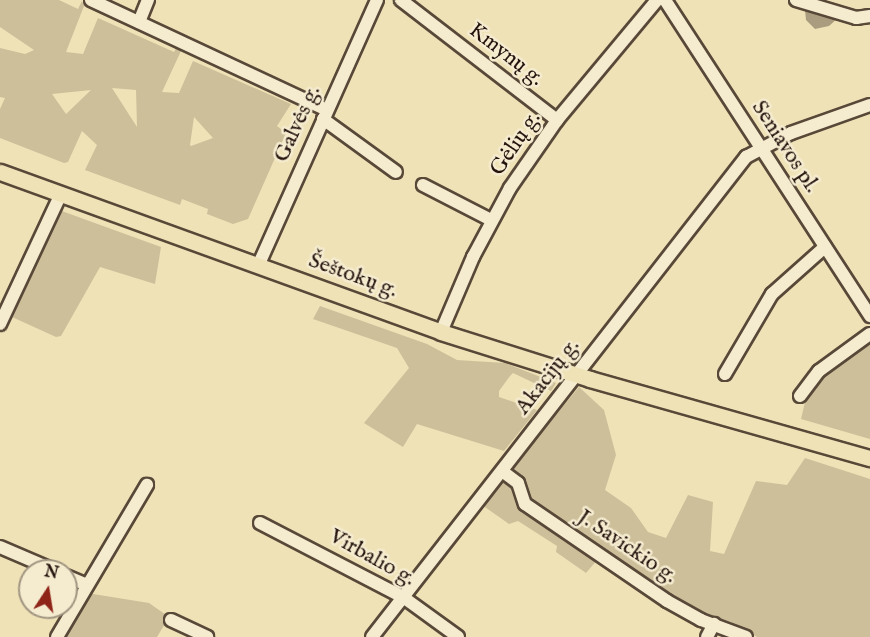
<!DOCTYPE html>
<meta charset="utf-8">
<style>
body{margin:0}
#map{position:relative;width:870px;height:637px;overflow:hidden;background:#efe2b7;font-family:"IM FELL English",serif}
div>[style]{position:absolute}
.green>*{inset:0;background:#cdbf9a}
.water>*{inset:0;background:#aa9c7e}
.roads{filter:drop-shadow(2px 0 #584838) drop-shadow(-2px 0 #584838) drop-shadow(0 2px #584838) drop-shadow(0 -2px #584838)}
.minor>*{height:12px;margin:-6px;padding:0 6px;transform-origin:6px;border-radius:6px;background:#f5ecd0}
.major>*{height:15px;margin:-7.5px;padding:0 7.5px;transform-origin:7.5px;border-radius:7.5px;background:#efe2b7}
span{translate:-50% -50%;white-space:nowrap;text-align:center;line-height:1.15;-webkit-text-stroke:5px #f5ecd0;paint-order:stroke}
.street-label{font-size:22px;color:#25140e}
.north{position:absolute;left:18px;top:559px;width:60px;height:60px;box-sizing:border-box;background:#f5ecd0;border:2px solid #a29682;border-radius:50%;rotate:12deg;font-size:16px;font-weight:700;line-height:24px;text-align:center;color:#25140e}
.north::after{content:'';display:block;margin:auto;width:21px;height:27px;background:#8f2418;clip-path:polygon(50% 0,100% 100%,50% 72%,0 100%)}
</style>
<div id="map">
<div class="green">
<div style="clip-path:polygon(evenodd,0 0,59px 0,78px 9px,82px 1px,84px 6px,66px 52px,83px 54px,98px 18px,174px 52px,178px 45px,181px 51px,162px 92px,179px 93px,193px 61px,291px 104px,277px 126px,286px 133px,248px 219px,233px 224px,207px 214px,208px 209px,182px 199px,180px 205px,85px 170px,97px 145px,82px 131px,68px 162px,64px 163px,0 138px,0 109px,5px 98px,0 97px,0 48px,25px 54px,34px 50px,0 27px,0 0,112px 88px,136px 90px,137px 127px,112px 88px,0 0,91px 90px,66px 114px,52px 94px,91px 90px,0 0,194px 117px,213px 138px,191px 146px,190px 145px,194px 117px)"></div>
<div style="clip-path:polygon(59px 210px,161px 247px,155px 284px,100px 267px,61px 336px,56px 337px,12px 317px)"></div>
<div style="clip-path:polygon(320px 306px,427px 344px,457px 360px,505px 363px,556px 383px,551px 391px,513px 373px,510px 376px,499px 391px,499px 397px,537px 410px,504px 451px,417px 424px,403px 447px,364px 423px,409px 368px,397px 348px,313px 319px)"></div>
<div style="clip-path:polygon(870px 340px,870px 439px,801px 419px,806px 398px,820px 378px)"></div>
<div style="clip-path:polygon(579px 387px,604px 410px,616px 455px,605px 490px,631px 508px,648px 532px,666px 538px,688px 495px,713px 502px,710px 551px,724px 554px,756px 481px,787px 485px,805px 458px,870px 479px,870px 637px,757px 637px,731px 622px,694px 610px,604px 552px,586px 573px,556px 552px,557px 546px,518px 521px,509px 524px,482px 505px)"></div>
<div style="clip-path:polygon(87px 593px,149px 603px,169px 617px,157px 637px,62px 637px)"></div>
</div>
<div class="water">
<div style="clip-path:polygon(805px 10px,839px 17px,829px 26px,815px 29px,806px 20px)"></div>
</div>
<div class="roads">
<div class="minor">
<div style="left:91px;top:0;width:260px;rotate:25deg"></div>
<div style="left:401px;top:0;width:197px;rotate:37.6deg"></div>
<div style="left:665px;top:0;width:377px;rotate:57deg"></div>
<div style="left:796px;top:0;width:63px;rotate:16.7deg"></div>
<div style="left:856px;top:18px;width:14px;rotate:-8deg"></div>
<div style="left:139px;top:22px;width:24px;rotate:-68deg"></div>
<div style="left:323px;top:119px;width:90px;rotate:36deg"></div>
<div style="left:423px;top:185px;width:76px;rotate:27.2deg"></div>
<div style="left:258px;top:266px;width:291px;rotate:-65.9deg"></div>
<div style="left:0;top:324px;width:144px;rotate:-64.9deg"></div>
<div style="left:441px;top:332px;width:82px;rotate:-66.9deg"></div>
<div style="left:473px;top:257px;width:78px;rotate:-61.8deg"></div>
<div style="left:510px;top:188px;width:83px;rotate:-55.3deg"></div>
<div style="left:557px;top:120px;width:156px;rotate:-50.2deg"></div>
<div style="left:725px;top:374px;width:93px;rotate:-59.6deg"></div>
<div style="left:772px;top:294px;width:71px;rotate:-41.6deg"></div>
<div style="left:800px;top:396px;width:31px;rotate:-53deg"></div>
<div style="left:819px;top:371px;width:63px;rotate:-36deg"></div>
<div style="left:502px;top:471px;width:20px;rotate:37deg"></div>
<div style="left:518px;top:483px;width:22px;rotate:72deg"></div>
<div style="left:525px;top:504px;width:172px;rotate:34.3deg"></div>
<div style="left:667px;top:601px;width:39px;rotate:29deg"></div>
<div style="left:701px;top:620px;width:48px;rotate:20.7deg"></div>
<div style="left:260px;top:523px;width:161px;rotate:27.4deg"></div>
<div style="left:403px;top:597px;width:68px;rotate:36deg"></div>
<div style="left:0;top:547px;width:61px;rotate:23.2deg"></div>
<div style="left:66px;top:576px;width:23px;rotate:23deg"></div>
<div style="left:171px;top:620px;width:40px;rotate:25deg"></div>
<div style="left:57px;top:637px;width:177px;rotate:-59.4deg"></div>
<div style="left:372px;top:637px;width:609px;rotate:-52.08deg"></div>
<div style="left:746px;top:157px;width:51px;rotate:-28.1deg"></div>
<div style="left:791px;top:133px;width:84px;rotate:-19.5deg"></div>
<div style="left:707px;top:637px;width:15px;rotate:-62deg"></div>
</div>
<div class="major">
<div style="left:0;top:172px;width:469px;rotate:19.9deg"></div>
<div style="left:441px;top:332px;width:156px;rotate:17.5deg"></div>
<div style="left:590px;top:379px;width:291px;rotate:15.8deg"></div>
</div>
</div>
<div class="street-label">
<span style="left:506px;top:55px;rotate:38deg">Kmynų g.</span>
<span style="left:298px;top:124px;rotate:-65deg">Galvės g.</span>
<span style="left:516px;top:144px;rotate:-56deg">Gėlių g.</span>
<span style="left:785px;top:147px;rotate:57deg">Seniavos pl.</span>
<span style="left:353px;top:276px;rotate:20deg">Šeštokų g.</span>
<span style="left:548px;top:377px;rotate:-52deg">Akacijų g.</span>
<span style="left:627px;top:547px;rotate:34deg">J. Savickio g.</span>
<span style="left:372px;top:558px;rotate:29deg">Virbalio g.</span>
</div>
<div class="north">N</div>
</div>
